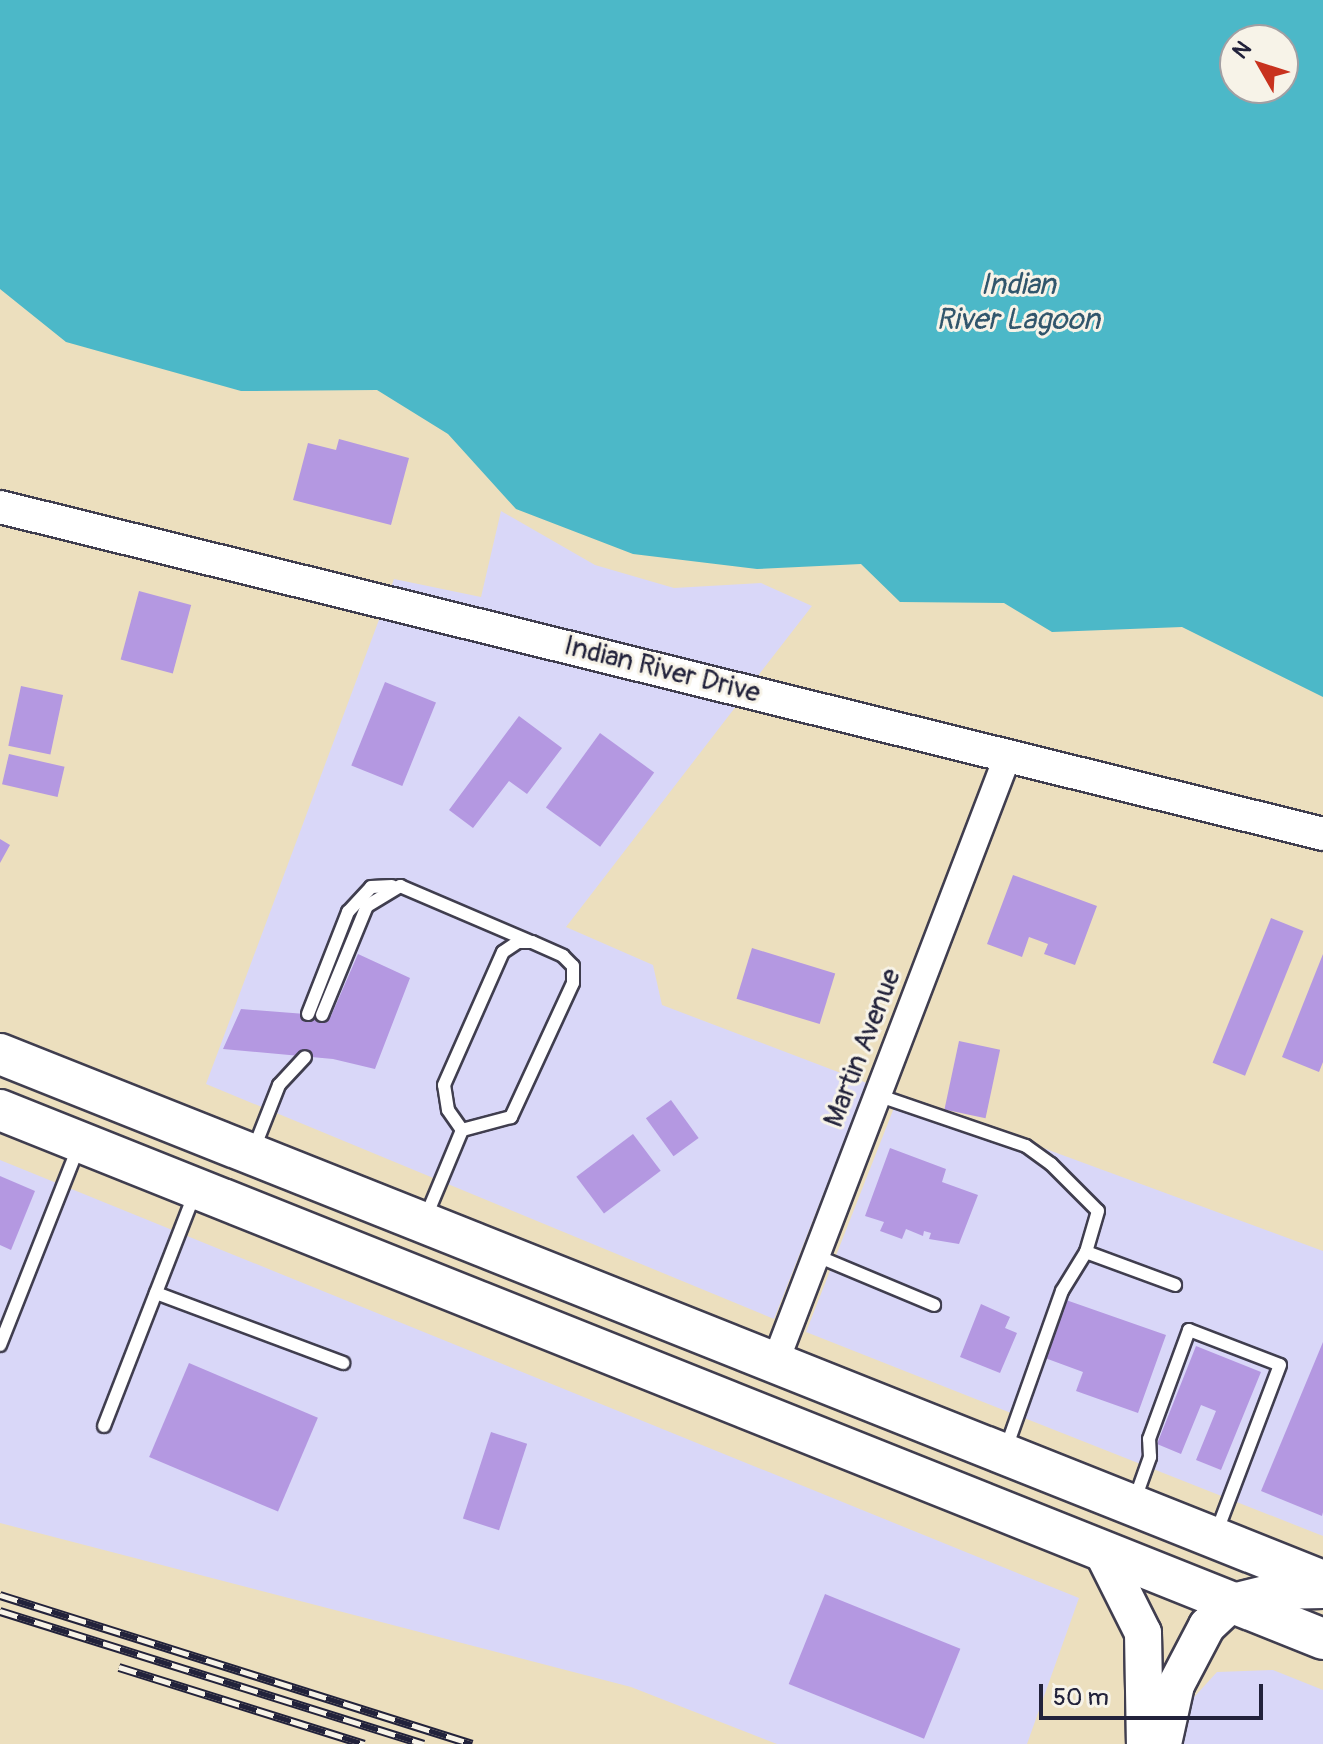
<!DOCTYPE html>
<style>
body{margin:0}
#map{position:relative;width:1323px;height:1744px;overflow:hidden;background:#ecdfbe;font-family:Pangolin,sans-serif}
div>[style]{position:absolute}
.built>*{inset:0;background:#d9d7f8}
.water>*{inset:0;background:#4cb8c8}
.building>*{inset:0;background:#b498e1;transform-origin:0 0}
.roads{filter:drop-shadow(2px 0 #403e4f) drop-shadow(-2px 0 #403e4f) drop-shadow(0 2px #403e4f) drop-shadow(0 -2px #403e4f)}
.service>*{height:12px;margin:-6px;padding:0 6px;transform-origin:6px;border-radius:6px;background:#fff}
.minor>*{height:26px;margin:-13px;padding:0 13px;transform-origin:13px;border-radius:13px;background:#fff}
.tertiary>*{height:32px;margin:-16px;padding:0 16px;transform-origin:16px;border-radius:16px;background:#fff}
.secondary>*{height:36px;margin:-18px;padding:0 18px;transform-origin:18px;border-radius:18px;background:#fff}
.primary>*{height:40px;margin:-20px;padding:0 20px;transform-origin:20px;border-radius:20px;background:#fff}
.rail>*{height:9px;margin-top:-4.5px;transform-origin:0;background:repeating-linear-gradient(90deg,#f7f3e8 0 18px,#22223b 0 36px);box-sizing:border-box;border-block:2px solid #22223b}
span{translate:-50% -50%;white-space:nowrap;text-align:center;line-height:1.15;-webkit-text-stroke:6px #f7f3e8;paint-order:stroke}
.street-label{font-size:28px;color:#22223b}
.water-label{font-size:30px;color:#31566c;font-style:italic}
.north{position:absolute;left:1219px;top:24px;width:80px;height:80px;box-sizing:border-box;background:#f7f3e8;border:2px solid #a29fa3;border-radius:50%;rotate:309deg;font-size:22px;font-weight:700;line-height:32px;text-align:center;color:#22223b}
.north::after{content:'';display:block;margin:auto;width:28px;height:36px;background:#c8321e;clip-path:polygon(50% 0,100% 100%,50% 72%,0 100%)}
.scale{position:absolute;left:1039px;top:1684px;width:224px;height:36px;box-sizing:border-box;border:4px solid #22223b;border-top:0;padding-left:10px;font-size:24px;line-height:28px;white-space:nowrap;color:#22223b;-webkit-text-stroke:6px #f7f3e8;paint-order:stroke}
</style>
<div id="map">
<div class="built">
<div style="clip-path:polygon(501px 511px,595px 565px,674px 588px,761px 583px,812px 606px,757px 677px,391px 587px,394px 579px,481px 597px)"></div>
<div style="clip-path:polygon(380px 617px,737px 705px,566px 927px,653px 965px,662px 1005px,867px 1083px,774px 1319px,206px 1084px)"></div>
<div style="clip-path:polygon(899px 1095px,1323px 1251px,1323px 1536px,806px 1332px)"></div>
<div style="clip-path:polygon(0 1160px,1079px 1598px,1027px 1744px,777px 1744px,631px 1687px,0 1523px)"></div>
<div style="clip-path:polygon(1273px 1670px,1323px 1690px,1323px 1744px,1180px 1744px,1186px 1706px,1217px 1672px)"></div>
</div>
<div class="water">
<div style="clip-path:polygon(evenodd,0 0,1323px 0,1323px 697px,1182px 627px,1052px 632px,1004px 603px,900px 602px,861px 564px,757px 569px,633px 554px,516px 509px,448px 434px,377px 390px,241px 391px,66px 342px,0 289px,0 0,1235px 40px,1283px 40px,1283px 88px,1235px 88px,1235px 40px)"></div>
</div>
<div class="building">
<div style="clip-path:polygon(339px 439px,409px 458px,391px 525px,293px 500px,308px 443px,336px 450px)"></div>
<div style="left:139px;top:591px;width:54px;height:71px;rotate:15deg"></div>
<div style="left:385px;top:682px;width:55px;height:90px;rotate:22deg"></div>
<div style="left:21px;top:686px;width:43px;height:61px;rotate:12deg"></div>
<div style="clip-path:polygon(519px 716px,562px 748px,527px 794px,509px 781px,473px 828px,449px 810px)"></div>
<div style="left:600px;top:733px;width:67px;height:92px;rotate:36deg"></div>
<div style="left:9px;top:754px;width:57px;height:31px;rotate:13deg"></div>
<div style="clip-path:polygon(0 839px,10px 845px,0 863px)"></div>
<div style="clip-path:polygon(1013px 875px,1097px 906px,1075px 965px,1044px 954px,1048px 944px,1029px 937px,1022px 957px,987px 944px)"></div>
<div style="left:1271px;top:918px;width:35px;height:156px;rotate:22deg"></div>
<div style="left:752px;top:948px;width:87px;height:53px;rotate:17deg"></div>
<div style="clip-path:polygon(358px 954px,410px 978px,375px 1069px,333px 1059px,223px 1049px,241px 1009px,331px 1016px)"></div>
<div style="clip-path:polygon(1323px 954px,1323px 1062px,1319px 1072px,1282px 1057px)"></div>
<div style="left:959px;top:1041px;width:42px;height:70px;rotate:12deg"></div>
<div style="left:671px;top:1100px;width:47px;height:31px;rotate:54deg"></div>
<div style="left:633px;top:1134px;width:46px;height:71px;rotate:53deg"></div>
<div style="clip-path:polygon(890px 1148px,946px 1169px,942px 1182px,978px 1195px,959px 1244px,929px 1239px,931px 1233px,924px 1231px,923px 1236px,906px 1229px,902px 1239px,880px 1231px,884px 1222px,865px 1216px)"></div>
<div style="clip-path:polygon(0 1176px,35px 1191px,11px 1250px,0 1245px)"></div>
<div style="clip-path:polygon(1066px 1300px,1166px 1335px,1138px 1413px,1076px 1391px,1083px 1372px,1045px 1358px)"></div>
<div style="clip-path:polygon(981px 1304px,1010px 1317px,1005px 1328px,1017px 1333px,1000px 1373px,960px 1357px)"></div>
<div style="clip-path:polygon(1323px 1342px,1323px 1512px,1322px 1516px,1261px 1491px)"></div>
<div style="clip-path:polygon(1196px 1346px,1261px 1372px,1221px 1470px,1196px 1460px,1216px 1411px,1201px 1405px,1181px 1454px,1157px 1444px)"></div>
<div style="left:189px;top:1363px;width:140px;height:102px;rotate:23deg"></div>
<div style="left:491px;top:1432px;width:38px;height:91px;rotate:18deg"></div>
<div style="left:825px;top:1594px;width:146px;height:97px;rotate:22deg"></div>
</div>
<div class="roads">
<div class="service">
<div style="left:518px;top:942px;width:14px"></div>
<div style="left:532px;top:942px;width:34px;rotate:24deg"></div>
<div style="left:563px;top:956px;width:14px;rotate:45deg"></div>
<div style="left:573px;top:966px;width:17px;rotate:90deg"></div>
<div style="left:573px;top:983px;width:148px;rotate:114.8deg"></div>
<div style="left:511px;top:1117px;width:51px;rotate:165.1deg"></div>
<div style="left:462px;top:1130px;width:24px;rotate:-125deg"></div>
<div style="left:448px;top:1110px;width:25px;rotate:-99deg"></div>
<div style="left:444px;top:1085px;width:145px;rotate:-66.1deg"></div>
<div style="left:503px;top:952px;width:18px;rotate:-34deg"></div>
<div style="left:308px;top:1014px;width:110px;rotate:-68.6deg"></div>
<div style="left:348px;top:912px;width:34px;rotate:-47deg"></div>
<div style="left:371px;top:887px;width:21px;rotate:-3deg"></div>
<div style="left:322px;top:1015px;width:118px;rotate:-67.6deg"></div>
<div style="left:367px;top:906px;width:39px;rotate:-31deg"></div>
<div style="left:400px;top:886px;width:140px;rotate:23.1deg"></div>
<div style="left:880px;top:1096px;width:154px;rotate:18.9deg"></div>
<div style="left:1026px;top:1146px;width:31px;rotate:36deg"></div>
<div style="left:1051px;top:1164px;width:66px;rotate:45deg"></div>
<div style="left:1098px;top:1211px;width:43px;rotate:106.3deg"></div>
<div style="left:1086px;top:1252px;width:46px;rotate:121.6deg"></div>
<div style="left:1062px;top:1291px;width:167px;rotate:109.6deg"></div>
<div style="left:253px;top:1151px;width:71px;rotate:-68.5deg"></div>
<div style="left:279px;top:1085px;width:38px;rotate:-47deg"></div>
<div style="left:425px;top:1219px;width:96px;rotate:-67.4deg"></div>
<div style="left:1086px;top:1252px;width:95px;rotate:20.3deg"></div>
<div style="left:817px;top:1256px;width:127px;rotate:22.7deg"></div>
<div style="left:156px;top:1293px;width:200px;rotate:20.5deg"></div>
<div style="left:0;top:1345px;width:212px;rotate:-68.4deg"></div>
<div style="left:104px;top:1426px;width:251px;rotate:-68.7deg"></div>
<div style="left:1135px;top:1499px;width:45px;rotate:-70.3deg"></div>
<div style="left:1150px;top:1457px;width:18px;rotate:-93deg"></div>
<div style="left:1149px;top:1439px;width:116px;rotate:-69.8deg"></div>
<div style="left:1189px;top:1330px;width:97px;rotate:21deg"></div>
<div style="left:1280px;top:1365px;width:178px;rotate:110.8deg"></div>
</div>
<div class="minor">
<div style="left:775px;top:1363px;width:651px;rotate:-69.03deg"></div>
</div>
<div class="tertiary">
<div style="left:0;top:507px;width:1363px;rotate:13.88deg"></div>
</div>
<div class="secondary">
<div style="left:1101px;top:1549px;width:94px;rotate:63.4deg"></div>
<div style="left:1143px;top:1633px;width:111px;rotate:89deg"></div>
<div style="left:1163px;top:1744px;width:60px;rotate:-77.6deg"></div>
<div style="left:1176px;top:1685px;width:67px;rotate:-62.3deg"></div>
<div style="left:1207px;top:1626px;width:35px;rotate:-43deg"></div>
<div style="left:1233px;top:1602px;width:45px;rotate:-14deg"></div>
<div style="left:1277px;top:1591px;width:46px;rotate:-1.2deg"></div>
</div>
<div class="primary">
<div style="left:0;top:1054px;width:1424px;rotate:21.72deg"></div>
<div style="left:0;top:1110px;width:1425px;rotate:21.79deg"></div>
</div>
</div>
<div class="rail">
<div style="left:0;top:1595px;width:495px;rotate:17.5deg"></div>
<div style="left:0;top:1611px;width:444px;rotate:17.4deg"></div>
<div style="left:119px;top:1667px;width:257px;rotate:17.4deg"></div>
</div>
<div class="street-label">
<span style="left:662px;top:670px;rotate:14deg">Indian River Drive</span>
<span style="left:863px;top:1048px;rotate:-69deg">Martin Avenue</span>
</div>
<div class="water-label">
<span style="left:1018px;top:302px">Indian<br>River Lagoon</span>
</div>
<div class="north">N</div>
<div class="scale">50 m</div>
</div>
